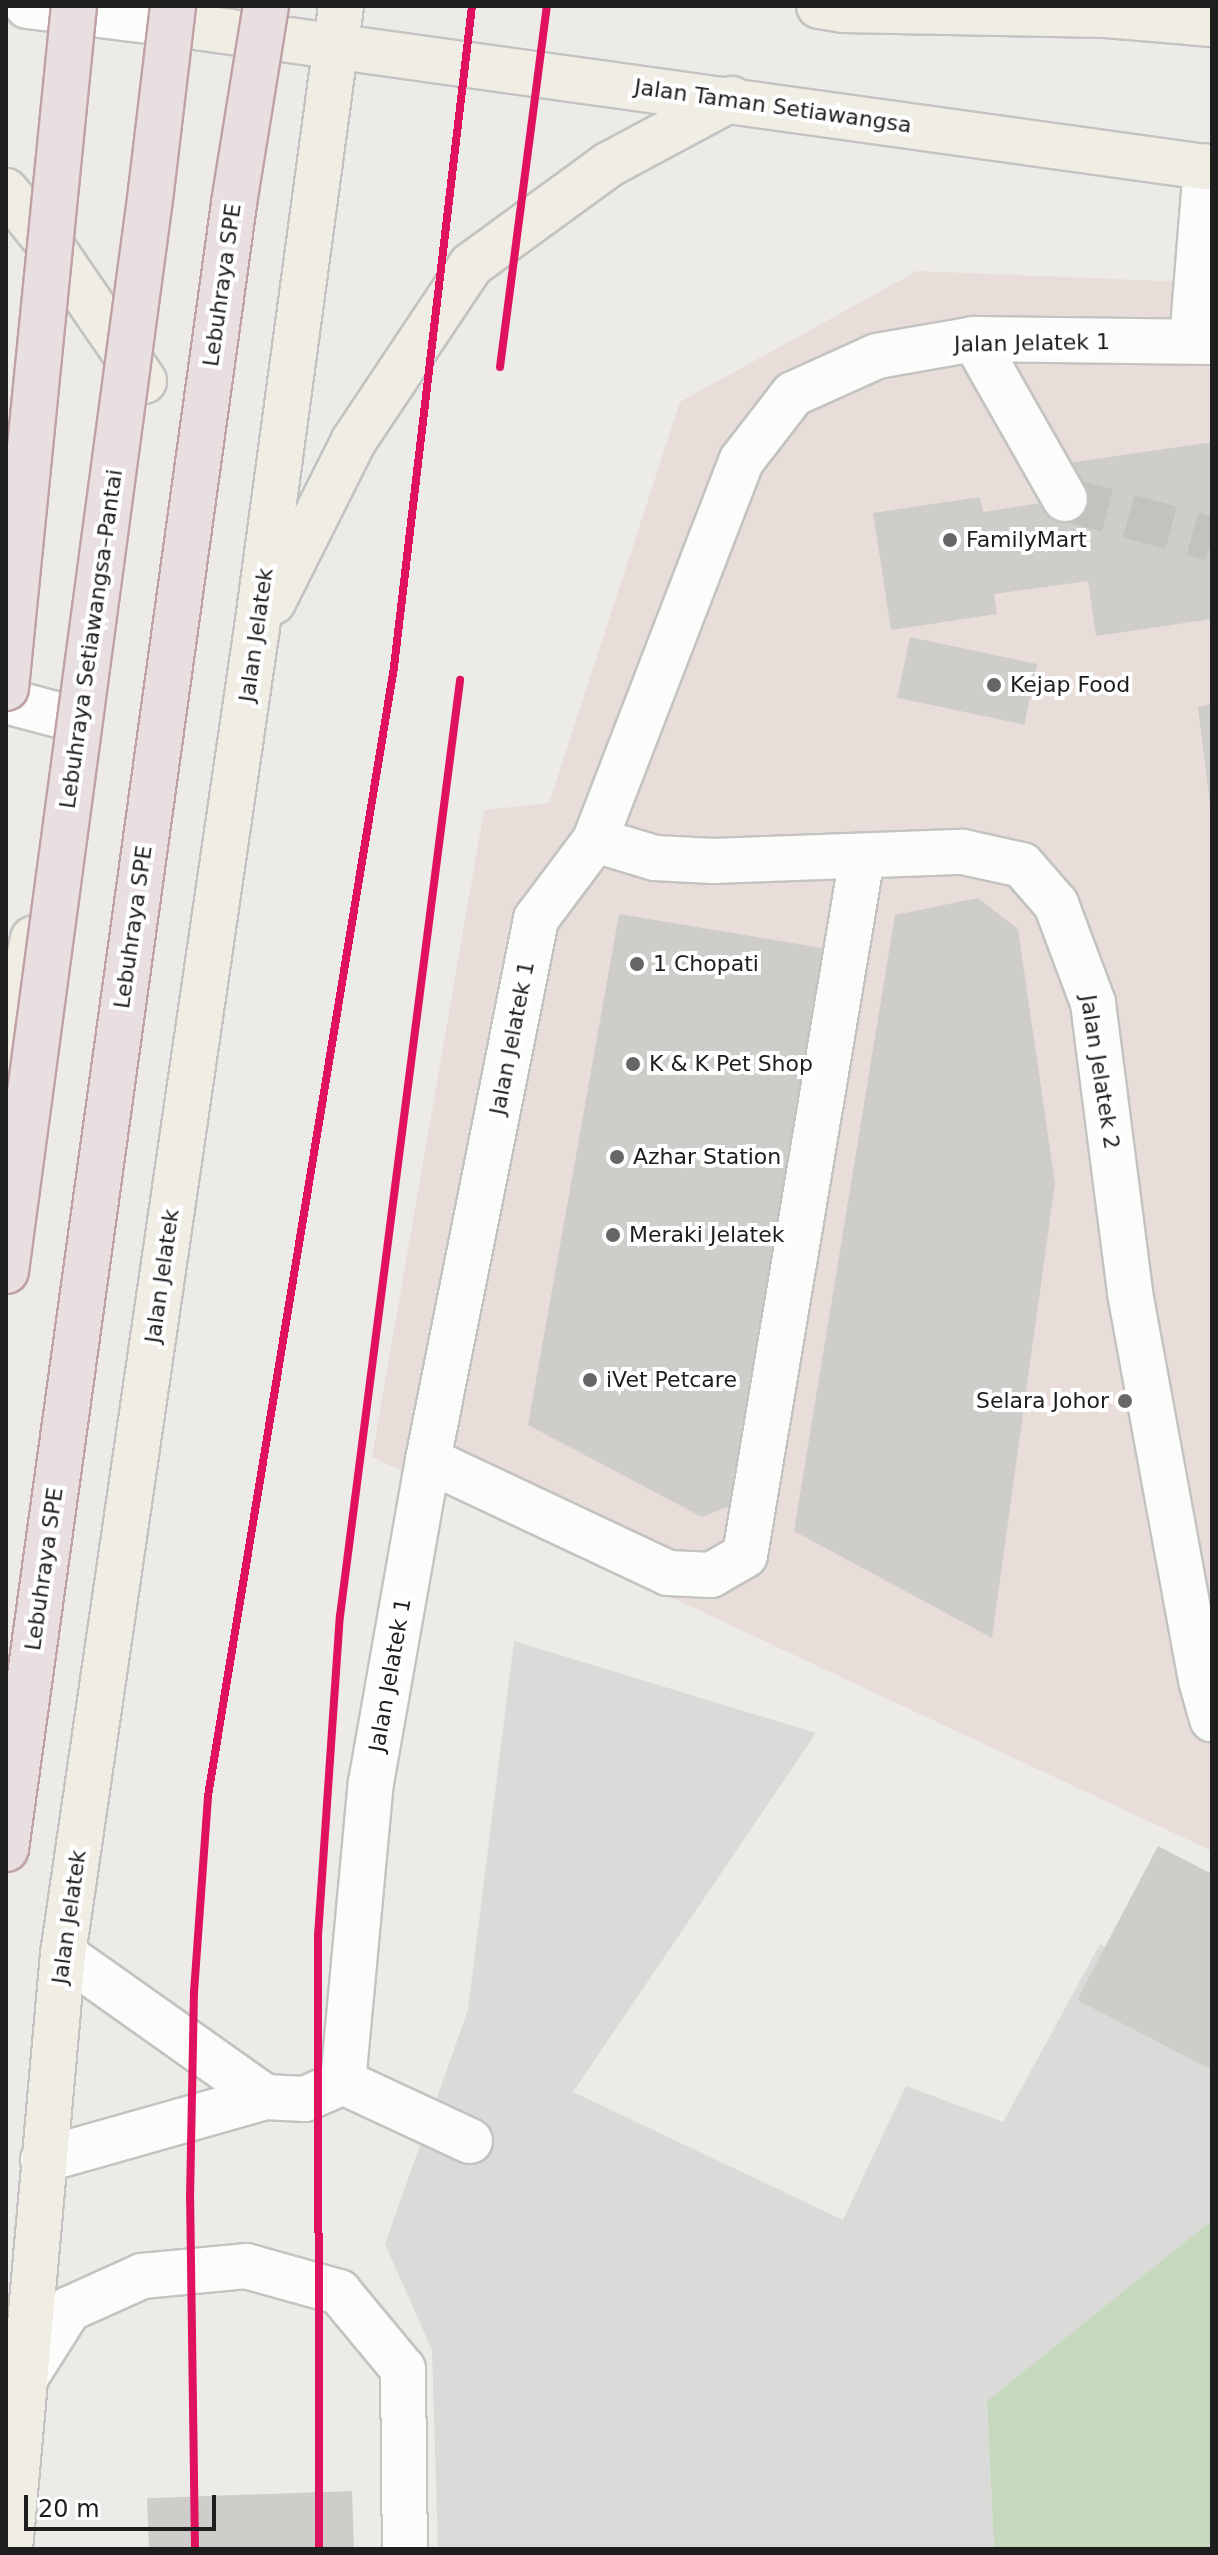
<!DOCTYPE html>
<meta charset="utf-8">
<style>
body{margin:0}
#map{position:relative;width:1218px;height:2555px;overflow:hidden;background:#ecebe7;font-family:"DejaVu Sans",sans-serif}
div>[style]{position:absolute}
.commercial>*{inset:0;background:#e9ddd9}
.religious>*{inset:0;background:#dadad8}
.forest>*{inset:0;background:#c6d9be}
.building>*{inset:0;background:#cfcdca;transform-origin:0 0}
.minor-tunnel>*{height:44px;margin-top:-22px;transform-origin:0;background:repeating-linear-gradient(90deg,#c3c2bf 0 44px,transparent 0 66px)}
.roads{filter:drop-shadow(2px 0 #c3c3c1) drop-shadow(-2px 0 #c3c3c1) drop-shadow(0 2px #c3c3c1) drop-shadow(0 -2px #c3c3c1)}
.minor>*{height:44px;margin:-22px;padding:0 22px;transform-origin:22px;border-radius:22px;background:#fcfcfb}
.major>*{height:44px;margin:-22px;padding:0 22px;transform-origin:22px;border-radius:22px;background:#f0ede5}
.bridges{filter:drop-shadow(2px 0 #bfa1a6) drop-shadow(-2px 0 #bfa1a6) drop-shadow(0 2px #bfa1a6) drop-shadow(0 -2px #bfa1a6)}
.highway-bridge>*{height:44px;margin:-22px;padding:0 22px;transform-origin:22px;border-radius:22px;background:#e9dfe0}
.rail-1>*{height:8px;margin:-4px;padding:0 4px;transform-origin:4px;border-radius:4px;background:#e0115f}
.dots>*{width:22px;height:22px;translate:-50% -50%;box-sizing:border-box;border:4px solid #fff;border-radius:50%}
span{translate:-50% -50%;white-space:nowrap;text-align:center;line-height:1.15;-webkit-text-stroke:8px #fff;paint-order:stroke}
.street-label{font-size:22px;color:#1e1e1e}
.poi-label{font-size:22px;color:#1e1e1e}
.left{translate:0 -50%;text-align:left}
.right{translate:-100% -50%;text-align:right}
.frame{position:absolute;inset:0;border:8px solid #1e1e1e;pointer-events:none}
.scale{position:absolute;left:24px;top:2495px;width:192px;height:36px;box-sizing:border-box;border:4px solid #1e1e1e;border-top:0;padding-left:10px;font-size:24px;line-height:28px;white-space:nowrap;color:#1e1e1e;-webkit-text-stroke:6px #fff;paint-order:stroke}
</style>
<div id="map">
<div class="commercial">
<div style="clip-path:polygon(917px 271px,1212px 283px,1212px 1851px,372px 1457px,484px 810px,549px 803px,680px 402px)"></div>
</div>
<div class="religious">
<div style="clip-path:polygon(514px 1641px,816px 1733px,573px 2092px,843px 2220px,906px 2086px,1003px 2122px,1100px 1944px,1212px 2005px,1212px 2220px,987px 2401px,994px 2549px,438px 2549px,432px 2350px,385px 2244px,468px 2010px)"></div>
</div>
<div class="forest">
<div style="clip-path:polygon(1212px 2220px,1212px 2549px,994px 2549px,987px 2401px)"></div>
</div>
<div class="building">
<div style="clip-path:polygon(1212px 442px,1212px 619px,1096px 636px,1088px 581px,994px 594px,997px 614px,891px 630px,873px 513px,980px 497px,983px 512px,1065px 499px,1061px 464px)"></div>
<div style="left:910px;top:637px;width:130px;height:62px;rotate:12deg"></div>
<div style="clip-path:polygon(1212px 704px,1212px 804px,1210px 804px,1198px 707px)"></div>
<div style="clip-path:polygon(978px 898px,1018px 929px,1055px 1183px,992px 1638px,794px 1531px,895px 915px)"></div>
<div style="clip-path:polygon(619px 914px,822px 948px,737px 1503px,702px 1517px,528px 1425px)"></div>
<div style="clip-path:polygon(1158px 1846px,1212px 1874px,1212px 2070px,1077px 2000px)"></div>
<div style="left:352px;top:2491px;width:58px;height:205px;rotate:88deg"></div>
</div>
<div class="minor-tunnel">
<div style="left:1065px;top:499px;width:152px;rotate:15.2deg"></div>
</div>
<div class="roads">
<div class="minor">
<div style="left:27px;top:6px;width:162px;rotate:7.1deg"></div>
<div style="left:974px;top:339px;width:184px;rotate:60.4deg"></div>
<div style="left:1192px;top:341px;width:175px;rotate:-85.4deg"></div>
<div style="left:6px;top:701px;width:73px;rotate:15deg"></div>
<div style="left:595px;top:840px;width:63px;rotate:16.7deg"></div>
<div style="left:655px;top:858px;width:58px;rotate:3deg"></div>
<div style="left:713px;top:861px;width:250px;rotate:-2.1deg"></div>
<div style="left:963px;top:852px;width:60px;rotate:12.4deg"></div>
<div style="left:1022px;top:865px;width:52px;rotate:48.9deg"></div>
<div style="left:1056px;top:904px;width:106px;rotate:69.5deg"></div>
<div style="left:1093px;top:1003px;width:292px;rotate:82.7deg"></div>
<div style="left:1130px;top:1293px;width:393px;rotate:79.6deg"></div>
<div style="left:1201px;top:1680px;width:41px;rotate:74.2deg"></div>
<div style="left:428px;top:1460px;width:265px;rotate:25.2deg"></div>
<div style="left:668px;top:1573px;width:43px;rotate:2.7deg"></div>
<div style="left:711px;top:1575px;width:39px;rotate:-30deg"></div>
<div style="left:745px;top:1555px;width:708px;rotate:-80.48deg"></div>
<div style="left:63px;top:1954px;width:247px;rotate:35.3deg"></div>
<div style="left:343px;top:2082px;width:140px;rotate:24.9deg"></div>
<div style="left:43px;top:2160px;width:231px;rotate:-15.8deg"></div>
<div style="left:265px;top:2097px;width:40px;rotate:2.9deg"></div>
<div style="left:305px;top:2099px;width:42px;rotate:-24.1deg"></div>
<div style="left:343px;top:2082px;width:300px;rotate:-84.7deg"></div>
<div style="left:371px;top:1783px;width:328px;rotate:-80deg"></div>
<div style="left:428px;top:1460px;width:552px;rotate:-78.71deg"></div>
<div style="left:536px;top:919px;width:99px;rotate:-53.2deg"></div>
<div style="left:595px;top:840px;width:407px;rotate:-68.9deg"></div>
<div style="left:742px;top:460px;width:83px;rotate:-52.3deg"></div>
<div style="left:793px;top:394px;width:92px;rotate:-24.3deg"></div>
<div style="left:877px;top:356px;width:98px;rotate:-9.9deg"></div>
<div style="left:974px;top:339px;width:238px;rotate:0.7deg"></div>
<div style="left:24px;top:2380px;width:84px;rotate:-57.6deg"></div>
<div style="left:69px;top:2309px;width:80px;rotate:-24.3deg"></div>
<div style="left:142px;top:2276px;width:104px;rotate:-5.5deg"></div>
<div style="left:246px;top:2266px;width:97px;rotate:15.6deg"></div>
<div style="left:339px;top:2292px;width:100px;rotate:50.3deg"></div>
<div style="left:403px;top:2369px;width:180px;rotate:89.4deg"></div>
</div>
<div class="major">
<div style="left:819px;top:6px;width:24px;rotate:9deg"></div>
<div style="left:843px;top:10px;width:263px;rotate:1.1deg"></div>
<div style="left:1106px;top:15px;width:106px;rotate:4.9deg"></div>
<div style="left:188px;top:26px;width:1034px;rotate:7.89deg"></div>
<div style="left:6px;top:191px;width:76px;rotate:50.9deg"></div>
<div style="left:54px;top:250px;width:159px;rotate:55.5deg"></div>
<div style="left:273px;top:602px;width:179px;rotate:-63.4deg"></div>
<div style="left:353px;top:442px;width:213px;rotate:-56.3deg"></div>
<div style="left:471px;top:265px;width:170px;rotate:-36.1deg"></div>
<div style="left:608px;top:165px;width:140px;rotate:-28.2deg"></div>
<div style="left:6px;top:1069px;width:133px;rotate:-78.3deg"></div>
<div style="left:10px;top:2549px;width:597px;rotate:-84.91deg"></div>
<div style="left:63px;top:1954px;width:1333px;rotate:-81.68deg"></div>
<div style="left:256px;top:635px;width:635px;rotate:-82.3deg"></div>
</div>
</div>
<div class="bridges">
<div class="highway-bridge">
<div style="left:6px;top:688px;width:685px;rotate:-84.31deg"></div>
<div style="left:6px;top:1271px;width:1090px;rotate:-82.35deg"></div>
<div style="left:151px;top:191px;width:186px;rotate:-83.2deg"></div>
<div style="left:6px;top:1849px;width:1662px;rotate:-82.11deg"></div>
<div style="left:234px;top:203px;width:200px;rotate:-80.8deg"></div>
</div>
</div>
<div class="rail-1">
<div style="left:500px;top:367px;width:364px;rotate:-82.6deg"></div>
<div style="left:195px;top:2549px;width:350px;rotate:-90.8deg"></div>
<div style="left:190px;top:2199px;width:207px;rotate:-88.9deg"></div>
<div style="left:194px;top:1992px;width:196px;rotate:-85.9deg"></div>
<div style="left:208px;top:1796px;width:1144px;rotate:-80.64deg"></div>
<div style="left:394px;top:667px;width:666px;rotate:-83.27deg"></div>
<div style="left:319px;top:2549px;width:613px;rotate:-90.09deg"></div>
<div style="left:318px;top:1936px;width:321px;rotate:-86.1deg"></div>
<div style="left:340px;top:1616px;width:944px;rotate:-82.69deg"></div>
</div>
<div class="dots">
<div style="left:950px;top:540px;background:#666664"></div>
<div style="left:994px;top:685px;background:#666664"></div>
<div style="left:637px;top:964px;background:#666664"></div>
<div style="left:633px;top:1064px;background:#666664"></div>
<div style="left:617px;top:1157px;background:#666664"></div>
<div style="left:613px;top:1235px;background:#666664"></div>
<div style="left:590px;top:1380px;background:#666664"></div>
<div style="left:1125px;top:1401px;background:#666664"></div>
</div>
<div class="street-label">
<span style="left:773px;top:106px;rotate:8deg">Jalan Taman Setiawangsa</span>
<span style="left:222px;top:285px;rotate:-82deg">Lebuhraya SPE</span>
<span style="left:1032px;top:343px;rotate:-1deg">Jalan Jelatek 1</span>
<span style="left:256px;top:635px;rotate:-82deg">Jalan Jelatek</span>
<span style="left:91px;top:639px;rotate:-82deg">Lebuhraya Setiawangsa–Pantai</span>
<span style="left:133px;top:927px;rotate:-82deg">Lebuhraya SPE</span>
<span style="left:512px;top:1038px;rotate:-79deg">Jalan Jelatek 1</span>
<span style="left:1100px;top:1072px;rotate:81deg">Jalan Jelatek 2</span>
<span style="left:162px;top:1276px;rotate:-82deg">Jalan Jelatek</span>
<span style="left:44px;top:1569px;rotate:-82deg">Lebuhraya SPE</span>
<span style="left:390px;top:1675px;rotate:-80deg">Jalan Jelatek 1</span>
<span style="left:69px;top:1917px;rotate:-82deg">Jalan Jelatek</span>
</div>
<div class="poi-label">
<span class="left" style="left:966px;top:540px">FamilyMart</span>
<span class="left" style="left:1010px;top:685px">Kejap Food</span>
<span class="left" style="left:653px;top:964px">1 Chopati</span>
<span class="left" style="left:649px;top:1064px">K &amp; K Pet Shop</span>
<span class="left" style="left:633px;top:1157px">Azhar Station</span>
<span class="left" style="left:629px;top:1235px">Meraki Jelatek</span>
<span class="left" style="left:606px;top:1380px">iVet Petcare</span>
<span class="right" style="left:1109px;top:1401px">Selara Johor</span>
</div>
<div class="frame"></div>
<div class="scale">20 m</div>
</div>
